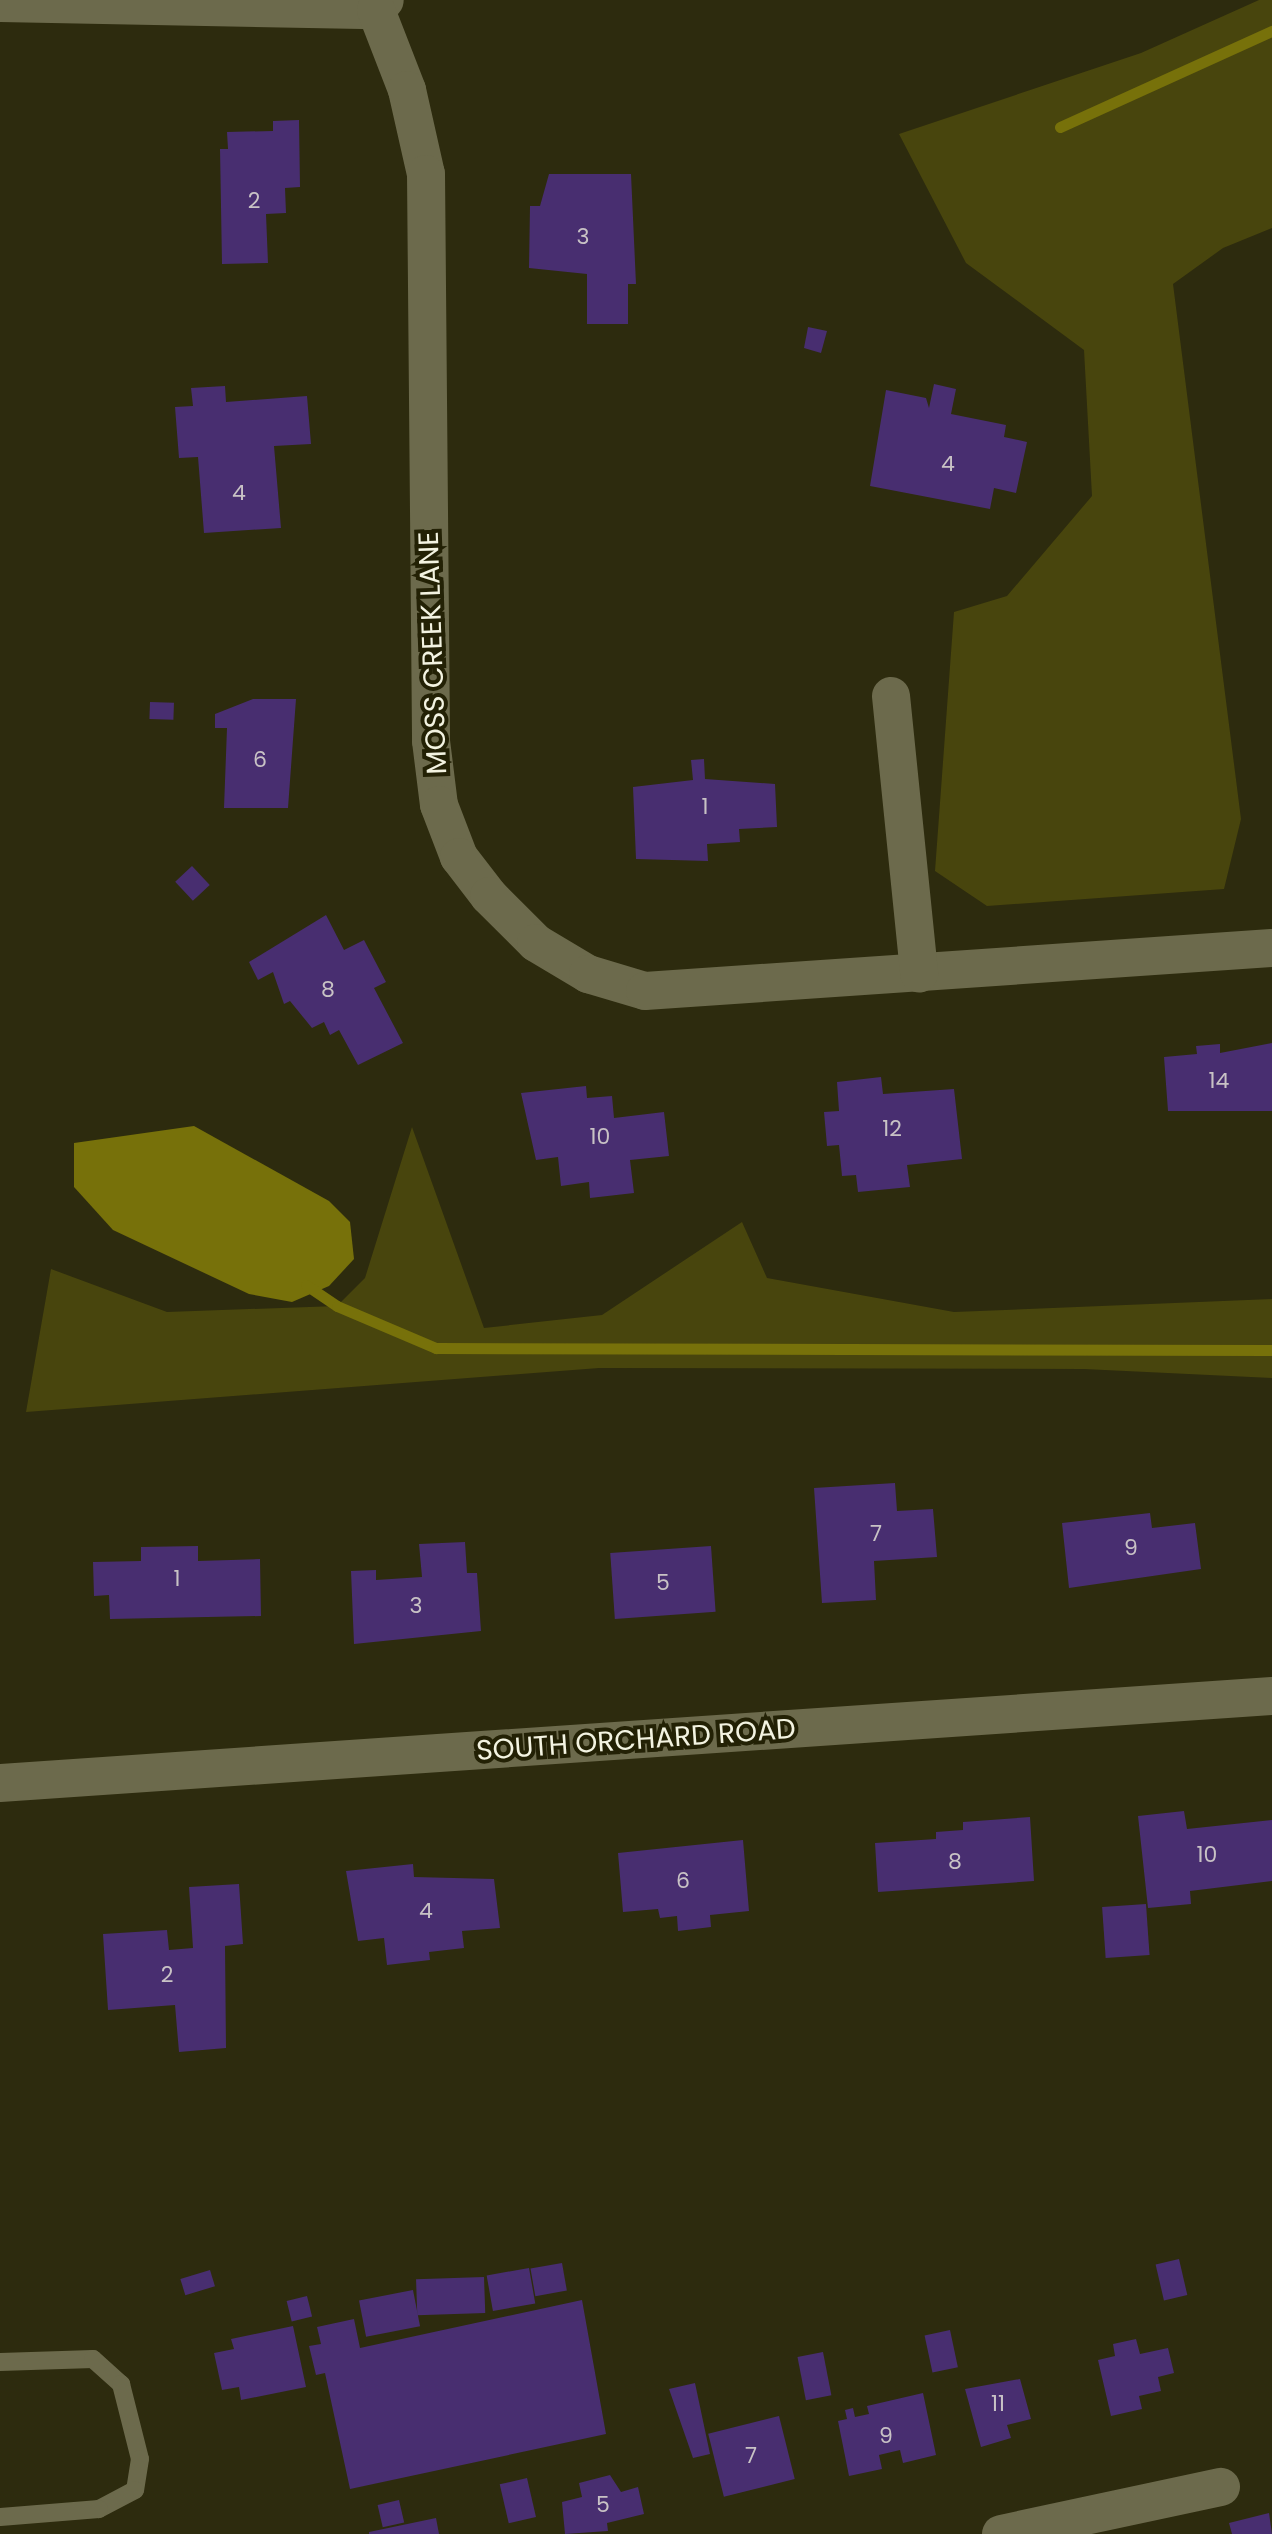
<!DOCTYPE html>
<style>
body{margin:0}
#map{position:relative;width:1272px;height:2534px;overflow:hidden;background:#2d2b0e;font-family:Poppins,sans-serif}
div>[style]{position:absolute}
.green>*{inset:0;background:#48450d}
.water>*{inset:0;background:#77710a}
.stream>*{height:11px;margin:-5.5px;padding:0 5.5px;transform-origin:5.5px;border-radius:5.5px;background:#77710a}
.building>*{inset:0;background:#482e70;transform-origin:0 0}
.service>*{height:18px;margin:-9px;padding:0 9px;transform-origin:9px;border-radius:9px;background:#6c6a4c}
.minor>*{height:38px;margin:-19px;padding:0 19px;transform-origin:19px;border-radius:19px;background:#6c6a4c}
span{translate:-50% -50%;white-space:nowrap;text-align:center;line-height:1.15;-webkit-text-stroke:8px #232105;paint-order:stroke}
.number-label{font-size:22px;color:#c8c2c5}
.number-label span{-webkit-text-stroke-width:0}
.street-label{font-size:28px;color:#f3f3e1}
</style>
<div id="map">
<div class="green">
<div style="clip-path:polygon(1259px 0,1272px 0,1272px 228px,1223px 248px,1173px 284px,1241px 819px,1224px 889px,987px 906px,935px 871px,954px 612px,1007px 596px,1092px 496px,1084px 350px,966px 263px,899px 134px,1141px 53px)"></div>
<div style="clip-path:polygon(412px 1127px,484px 1328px,602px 1315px,742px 1222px,767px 1278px,954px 1312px,1272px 1299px,1272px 1378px,1084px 1369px,599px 1368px,26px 1412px,51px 1269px,167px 1312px,337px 1306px,365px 1278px)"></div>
</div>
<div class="water">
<div style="clip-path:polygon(194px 1126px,329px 1201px,350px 1222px,354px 1259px,329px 1286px,292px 1302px,249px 1294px,113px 1230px,74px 1187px,74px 1143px)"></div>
</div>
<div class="stream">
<div style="left:1060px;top:127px;width:233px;rotate:-24.4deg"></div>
<div style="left:306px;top:1285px;width:37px;rotate:34deg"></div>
<div style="left:337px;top:1306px;width:108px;rotate:23deg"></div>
<div style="left:436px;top:1348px;width:836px;rotate:0.14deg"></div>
</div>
<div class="building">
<div style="clip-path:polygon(299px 120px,300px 187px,285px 188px,286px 213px,266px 214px,268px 263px,222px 264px,220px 149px,228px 149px,227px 132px,273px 131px,273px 121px)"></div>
<div style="clip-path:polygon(549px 174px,631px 174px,636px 284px,628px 284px,628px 324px,587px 324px,587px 274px,529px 268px,530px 206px,540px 206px)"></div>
<div style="clip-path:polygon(808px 327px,827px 331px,821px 353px,804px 348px)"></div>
<div style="clip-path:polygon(934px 384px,956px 389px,951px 414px,1006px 425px,1004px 437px,1027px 442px,1016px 493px,994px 488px,990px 509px,870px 486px,886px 390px,926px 398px,929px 408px)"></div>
<div style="clip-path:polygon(225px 386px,226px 402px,307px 396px,311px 444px,274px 446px,281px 528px,204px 533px,198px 457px,179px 458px,175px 407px,193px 406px,191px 388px)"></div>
<div style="clip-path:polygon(253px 699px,296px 699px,288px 808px,224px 808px,227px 728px,215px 728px,215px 714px)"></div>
<div style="left:150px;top:702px;width:24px;height:17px;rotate:2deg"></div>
<div style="clip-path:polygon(704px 759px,705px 779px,775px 784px,777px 827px,739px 829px,740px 842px,707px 844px,708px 861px,636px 859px,633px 787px,693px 780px,691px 760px)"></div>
<div style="left:192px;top:866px;width:26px;height:23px;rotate:47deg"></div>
<div style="clip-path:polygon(326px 915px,344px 950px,364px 940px,386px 982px,374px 988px,403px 1043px,358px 1065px,339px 1030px,330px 1035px,324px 1022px,312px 1028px,290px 1001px,284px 1004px,273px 972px,258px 980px,249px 962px)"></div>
<div style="clip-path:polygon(1272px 1043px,1272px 1111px,1168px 1111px,1164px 1057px,1197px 1054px,1196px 1046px,1220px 1044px,1220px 1053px)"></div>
<div style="clip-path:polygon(881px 1077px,883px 1094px,954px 1089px,962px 1159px,907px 1165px,910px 1187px,858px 1192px,856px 1175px,842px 1176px,839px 1145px,827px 1146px,824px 1112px,839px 1111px,837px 1082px)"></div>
<div style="clip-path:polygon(586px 1086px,587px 1098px,612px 1096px,614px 1118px,664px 1112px,669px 1156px,630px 1160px,634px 1193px,590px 1198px,589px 1182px,561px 1186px,558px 1157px,536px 1160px,521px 1093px)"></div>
<div style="clip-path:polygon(895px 1483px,897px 1511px,933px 1509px,937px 1557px,874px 1561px,876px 1600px,822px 1603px,814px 1488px)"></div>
<div style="clip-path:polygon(1150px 1513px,1152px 1528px,1195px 1523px,1201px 1569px,1069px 1588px,1062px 1523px)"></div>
<div style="clip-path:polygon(465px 1542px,467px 1573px,477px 1573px,481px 1631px,354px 1644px,351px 1571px,376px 1570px,376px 1580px,422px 1577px,419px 1544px)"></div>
<div style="clip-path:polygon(198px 1546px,198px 1561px,260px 1559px,261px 1616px,110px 1619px,109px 1595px,94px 1596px,93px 1562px,141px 1561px,141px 1547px)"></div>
<div style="left:711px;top:1546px;width:66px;height:101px;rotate:86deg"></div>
<div style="clip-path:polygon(1184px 1811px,1187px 1829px,1272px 1820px,1272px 1881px,1190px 1891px,1191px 1904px,1148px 1908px,1138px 1816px)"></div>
<div style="clip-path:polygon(1030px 1817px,1034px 1881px,878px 1892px,875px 1843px,936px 1839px,936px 1832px,963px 1830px,963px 1822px)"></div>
<div style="clip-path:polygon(743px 1840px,749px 1911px,710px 1915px,711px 1927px,678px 1931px,677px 1916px,660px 1918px,658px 1909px,623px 1912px,618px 1853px)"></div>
<div style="clip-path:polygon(413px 1864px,414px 1877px,494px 1879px,500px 1928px,462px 1931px,464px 1948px,429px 1952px,430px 1960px,387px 1965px,384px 1938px,358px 1941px,346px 1871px)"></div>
<div style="clip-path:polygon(239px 1884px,243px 1944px,225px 1946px,226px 2048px,179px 2052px,175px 2005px,108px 2010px,103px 1934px,167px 1930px,169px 1950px,193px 1948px,189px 1887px)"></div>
<div style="left:1146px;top:1904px;width:51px;height:44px;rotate:86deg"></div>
<div style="left:1179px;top:2259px;width:37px;height:24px;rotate:77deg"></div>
<div style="left:562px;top:2263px;width:28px;height:32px;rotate:80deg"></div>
<div style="left:529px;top:2268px;width:36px;height:43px;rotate:80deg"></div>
<div style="left:210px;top:2270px;width:17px;height:31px;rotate:73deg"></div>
<div style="left:484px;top:2277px;width:36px;height:68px;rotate:88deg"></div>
<div style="left:413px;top:2290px;width:37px;height:55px;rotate:79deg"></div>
<div style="left:307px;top:2296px;width:21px;height:21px;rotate:76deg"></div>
<div style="clip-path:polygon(582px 2300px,606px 2434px,350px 2489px,325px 2373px,316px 2375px,309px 2346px,321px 2344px,317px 2327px,354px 2319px,360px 2348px)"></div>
<div style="clip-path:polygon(293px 2326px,306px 2387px,241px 2400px,239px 2387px,222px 2390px,214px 2353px,234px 2349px,231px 2339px)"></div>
<div style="left:950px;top:2330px;width:38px;height:26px;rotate:78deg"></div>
<div style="clip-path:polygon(1136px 2339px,1140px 2354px,1168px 2348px,1174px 2373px,1158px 2377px,1161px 2391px,1139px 2396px,1142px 2409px,1111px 2416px,1098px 2360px,1115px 2356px,1113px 2344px)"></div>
<div style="left:823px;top:2352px;width:44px;height:26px;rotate:79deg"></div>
<div style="clip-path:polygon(1020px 2379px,1031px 2419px,1007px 2425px,1011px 2438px,981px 2447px,965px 2389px)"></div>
<div style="clip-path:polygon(695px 2383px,710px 2454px,693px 2458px,669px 2389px)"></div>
<div style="clip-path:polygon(923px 2393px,936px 2455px,903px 2463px,900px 2450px,879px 2455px,882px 2469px,849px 2476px,838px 2421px,847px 2419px,845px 2410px,853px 2408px,855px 2417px,869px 2414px,867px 2406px)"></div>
<div style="left:779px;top:2416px;width:65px;height:73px;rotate:76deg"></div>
<div style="clip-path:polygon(610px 2475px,621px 2492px,638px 2487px,644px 2514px,607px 2523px,608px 2531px,565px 2534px,562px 2502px,582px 2497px,579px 2483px)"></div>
<div style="left:527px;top:2478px;width:40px;height:28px;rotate:77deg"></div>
<div style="left:399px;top:2500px;width:23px;height:22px;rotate:77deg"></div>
<div style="clip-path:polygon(1269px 2513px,1272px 2534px,1232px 2534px,1229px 2523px)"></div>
<div style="clip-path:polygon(436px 2518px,439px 2534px,369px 2534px,369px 2532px)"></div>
</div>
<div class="service">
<div style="left:0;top:2362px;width:93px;rotate:-1.8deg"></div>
<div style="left:93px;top:2359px;width:38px;rotate:42deg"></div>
<div style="left:121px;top:2384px;width:77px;rotate:75.8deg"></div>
<div style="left:140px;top:2459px;width:31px;rotate:99deg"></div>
<div style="left:135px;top:2490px;width:41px;rotate:152.2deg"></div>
<div style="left:99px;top:2509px;width:99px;rotate:175.4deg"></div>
</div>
<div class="minor">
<div style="left:0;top:3px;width:376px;rotate:1.1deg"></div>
<div style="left:376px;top:10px;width:13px;rotate:-48deg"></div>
<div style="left:376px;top:10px;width:86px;rotate:68.8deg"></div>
<div style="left:407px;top:90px;width:86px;rotate:77.3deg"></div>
<div style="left:426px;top:174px;width:567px;rotate:89.49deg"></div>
<div style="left:431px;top:741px;width:64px;rotate:82.9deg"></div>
<div style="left:439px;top:805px;width:56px;rotate:69deg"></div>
<div style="left:459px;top:857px;width:49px;rotate:52.4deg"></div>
<div style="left:489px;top:896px;width:66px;rotate:45deg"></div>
<div style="left:536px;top:943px;width:61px;rotate:30.8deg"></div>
<div style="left:588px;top:974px;width:59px;rotate:16.6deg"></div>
<div style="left:645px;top:991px;width:628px;rotate:-3.92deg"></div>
<div style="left:891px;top:696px;width:279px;rotate:84.2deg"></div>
<div style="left:0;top:1783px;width:1275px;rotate:-3.91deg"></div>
<div style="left:1001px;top:2534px;width:225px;rotate:-12.1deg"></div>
</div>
<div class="number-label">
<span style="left:254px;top:201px">2</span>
<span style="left:583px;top:237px">3</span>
<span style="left:948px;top:464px">4</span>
<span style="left:239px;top:493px">4</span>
<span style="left:260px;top:760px">6</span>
<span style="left:705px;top:807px">1</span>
<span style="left:328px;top:990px">8</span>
<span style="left:1219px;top:1081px">14</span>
<span style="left:892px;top:1129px">12</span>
<span style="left:600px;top:1137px">10</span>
<span style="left:876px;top:1534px">7</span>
<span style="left:1131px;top:1548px">9</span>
<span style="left:177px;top:1579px">1</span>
<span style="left:663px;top:1583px">5</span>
<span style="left:416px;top:1606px">3</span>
<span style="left:1207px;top:1855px">10</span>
<span style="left:955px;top:1862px">8</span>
<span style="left:683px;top:1881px">6</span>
<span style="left:426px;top:1911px">4</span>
<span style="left:167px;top:1975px">2</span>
<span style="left:998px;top:2404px">11</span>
<span style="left:886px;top:2436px">9</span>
<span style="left:751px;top:2456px">7</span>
<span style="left:603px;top:2505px">5</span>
</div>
<div class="street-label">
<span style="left:433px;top:653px;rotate:-92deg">MOSS CREEK LANE</span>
<span style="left:636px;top:1740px;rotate:-4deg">SOUTH ORCHARD ROAD</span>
</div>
</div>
